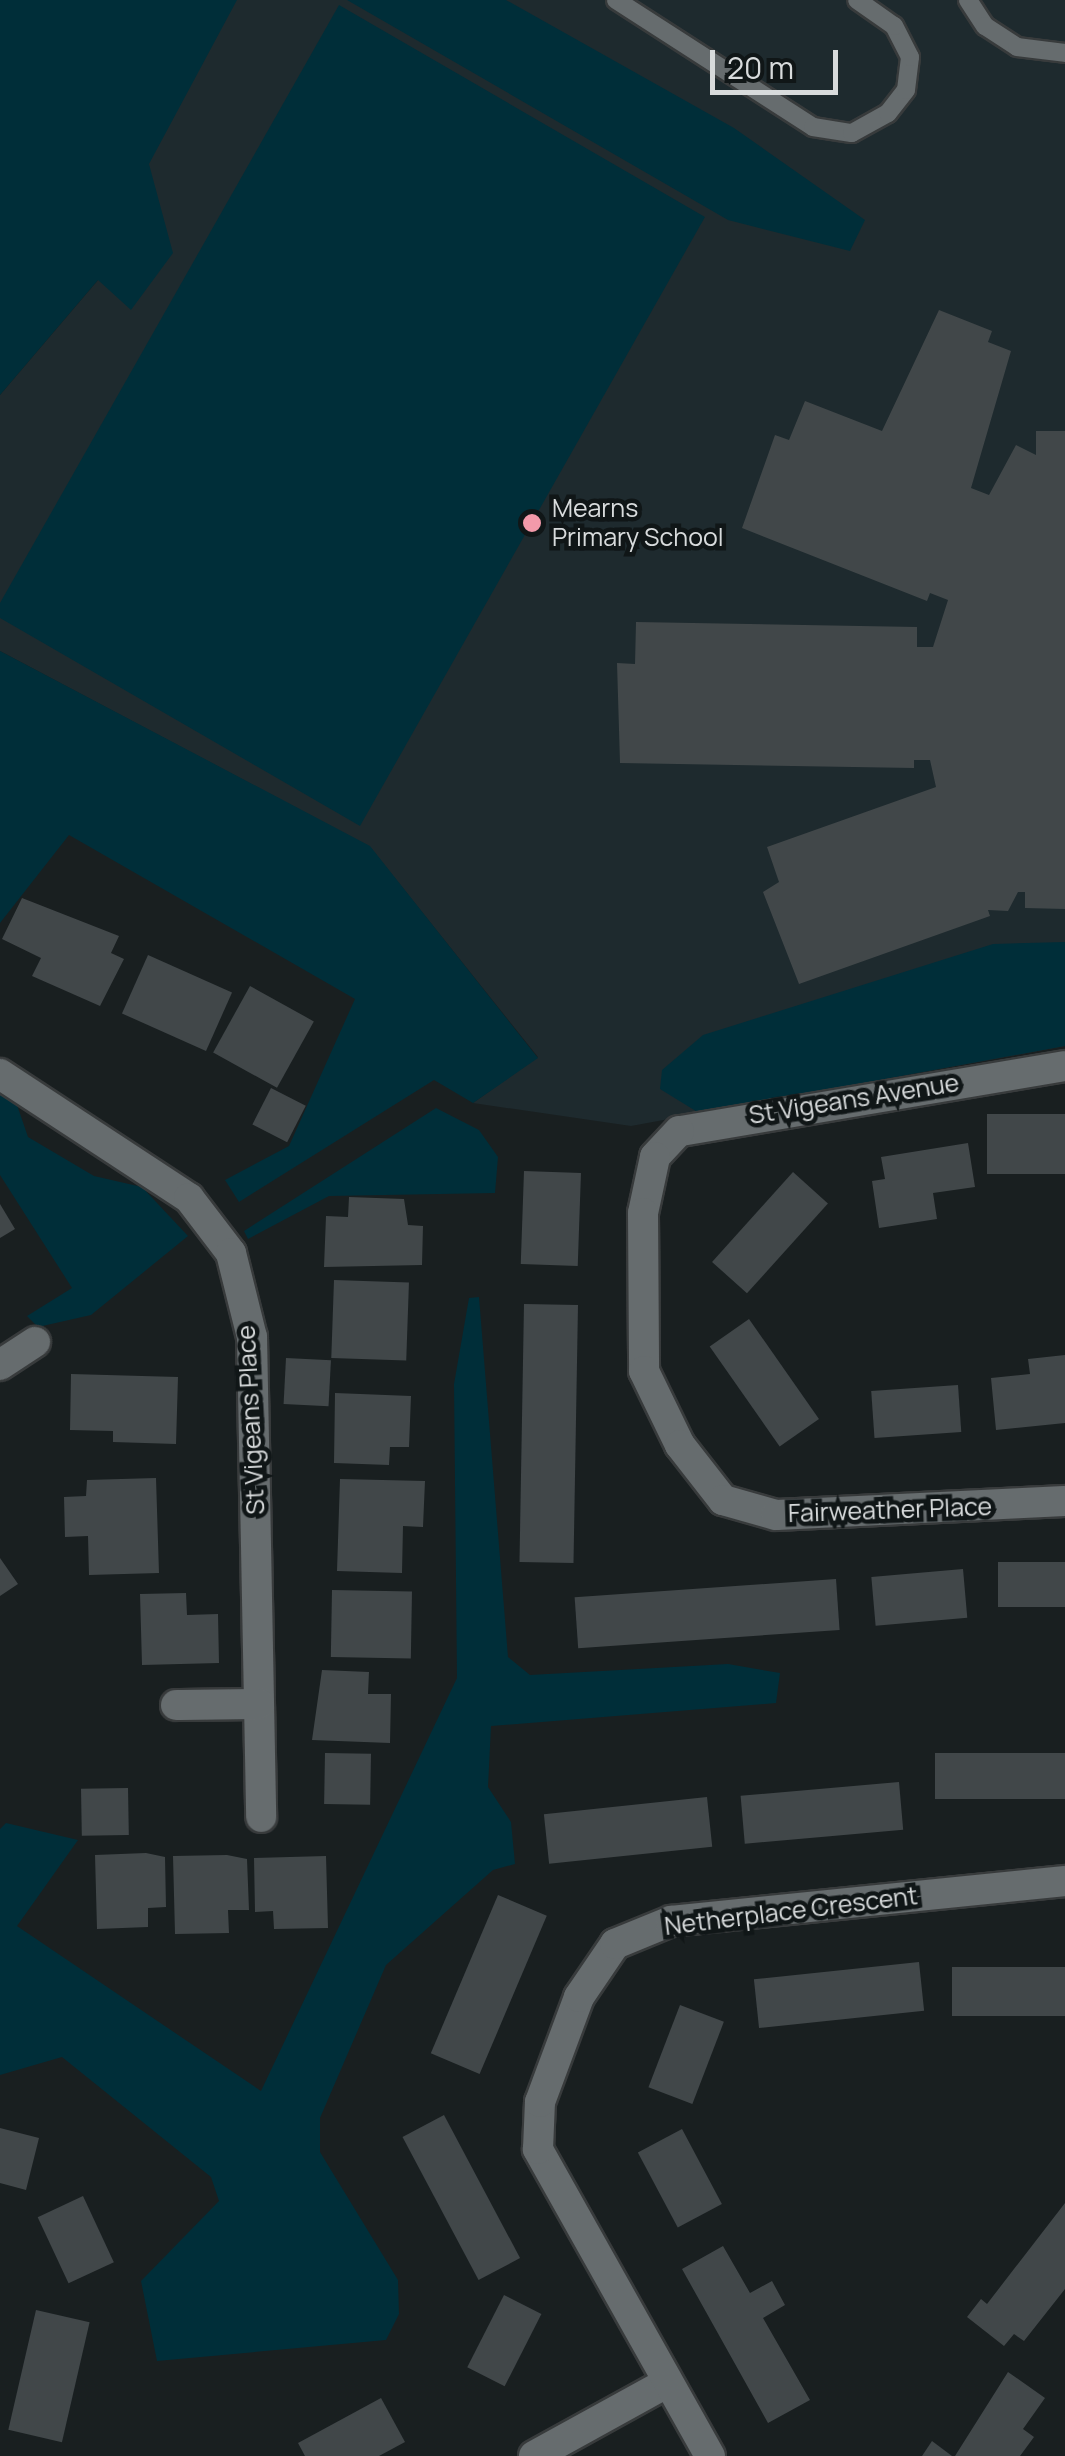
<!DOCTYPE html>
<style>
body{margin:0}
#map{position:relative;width:1065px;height:2456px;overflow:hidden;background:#191f20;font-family:Manrope,sans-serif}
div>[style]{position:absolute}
.built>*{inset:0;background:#1e2a2e}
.green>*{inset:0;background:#002e39}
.building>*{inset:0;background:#414749;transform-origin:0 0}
.roads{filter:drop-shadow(2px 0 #383b3c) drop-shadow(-2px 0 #383b3c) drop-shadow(0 2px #383b3c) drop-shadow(0 -2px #383b3c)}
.service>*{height:18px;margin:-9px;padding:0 9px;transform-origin:9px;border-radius:9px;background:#666c6e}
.minor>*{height:30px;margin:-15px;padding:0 15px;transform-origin:15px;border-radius:15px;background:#666c6e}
.dots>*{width:28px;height:28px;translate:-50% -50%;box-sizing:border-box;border:5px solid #101617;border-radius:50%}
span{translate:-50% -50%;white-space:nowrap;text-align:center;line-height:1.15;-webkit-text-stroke:9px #101617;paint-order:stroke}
.poi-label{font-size:25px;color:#d8dbdc}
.left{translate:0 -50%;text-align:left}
.street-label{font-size:25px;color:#d8dbdc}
.scale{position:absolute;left:710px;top:50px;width:128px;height:45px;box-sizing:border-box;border:5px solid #d8dbdc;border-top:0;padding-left:12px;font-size:30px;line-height:35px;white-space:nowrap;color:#d8dbdc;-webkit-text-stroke:8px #101617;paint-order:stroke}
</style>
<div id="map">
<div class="built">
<div style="clip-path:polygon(236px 0,1065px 0,1065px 1046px,631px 1126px,473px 1103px,538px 1057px,370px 847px,0 651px,0 395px,99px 279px,148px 164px)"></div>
</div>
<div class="green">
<div style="clip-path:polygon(0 0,237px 0,149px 164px,173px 253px,131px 310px,98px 280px,0 395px)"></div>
<div style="clip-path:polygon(347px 0,506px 0,734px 128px,865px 220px,850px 251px,728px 220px)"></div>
<div style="clip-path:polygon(339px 5px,705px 217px,360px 826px,0 618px,0 603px)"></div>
<div style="clip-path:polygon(0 651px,370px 846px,538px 1058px,473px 1103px,434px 1080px,239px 1202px,225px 1180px,289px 1146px,355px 999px,69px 835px,0 923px)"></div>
<div style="clip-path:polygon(1065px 942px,1065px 1046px,699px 1113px,660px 1089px,662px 1070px,703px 1035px,993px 944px)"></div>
<div style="clip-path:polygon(0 1091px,16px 1102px,28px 1137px,94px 1176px,142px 1187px,188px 1236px,91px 1315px,38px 1327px,27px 1316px,72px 1288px,0 1175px)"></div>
<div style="clip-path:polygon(436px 1108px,479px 1130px,498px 1157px,495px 1193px,329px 1196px,248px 1239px,244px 1231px)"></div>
<div style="clip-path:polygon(479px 1297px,508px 1657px,530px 1675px,728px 1664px,780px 1673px,776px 1703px,491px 1726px,488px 1787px,511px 1822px,515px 1864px,493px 1870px,386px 1965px,320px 2118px,320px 2152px,398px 2280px,399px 2314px,386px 2340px,157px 2361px,141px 2281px,219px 2201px,211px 2177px,62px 2057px,0 2075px,0 1829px,6px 1823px,78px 1840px,17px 1926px,261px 2091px,457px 1678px,454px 1384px,469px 1298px)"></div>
</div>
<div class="building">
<div style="clip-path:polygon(939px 310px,992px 331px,988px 342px,1011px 351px,971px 488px,989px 495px,1016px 445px,1036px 455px,1036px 431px,1065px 431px,1065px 909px,1025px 908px,1025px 892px,1018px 892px,1008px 911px,988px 910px,990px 916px,799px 984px,763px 892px,779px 882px,767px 847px,936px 787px,930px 760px,914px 760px,914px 768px,620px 763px,617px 663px,635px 664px,636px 622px,917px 627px,917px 647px,933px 647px,948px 600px,930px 593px,927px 601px,742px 528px,775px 435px,789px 440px,805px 401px,882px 431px)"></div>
<div style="clip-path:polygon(22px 898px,119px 936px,111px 953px,124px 959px,100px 1006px,32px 976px,41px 958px,2px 939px)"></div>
<div style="left:148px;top:955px;width:92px;height:64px;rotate:24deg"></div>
<div style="left:250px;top:986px;width:73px;height:76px;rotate:29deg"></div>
<div style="left:271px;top:1088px;width:39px;height:41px;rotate:27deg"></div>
<div style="left:1065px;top:1114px;width:60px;height:78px;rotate:90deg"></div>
<div style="clip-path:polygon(968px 1143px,975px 1187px,933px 1193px,937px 1219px,879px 1228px,872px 1181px,885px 1179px,881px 1157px)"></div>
<div style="left:524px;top:1171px;width:57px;height:93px;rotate:2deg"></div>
<div style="left:793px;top:1172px;width:47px;height:121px;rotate:42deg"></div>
<div style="clip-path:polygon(349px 1197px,404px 1199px,408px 1225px,423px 1226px,422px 1265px,324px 1267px,326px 1216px,348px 1217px)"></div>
<div style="clip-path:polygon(0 1204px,15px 1229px,0 1238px)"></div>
<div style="left:334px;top:1280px;width:75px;height:78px;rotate:2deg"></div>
<div style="left:524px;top:1304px;width:54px;height:258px;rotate:1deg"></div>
<div style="left:749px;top:1319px;width:122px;height:48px;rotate:55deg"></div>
<div style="clip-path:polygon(1065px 1355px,1065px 1423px,996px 1430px,991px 1378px,1030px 1374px,1028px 1359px)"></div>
<div style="left:286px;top:1358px;width:45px;height:46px;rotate:3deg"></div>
<div style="clip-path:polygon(71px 1374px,178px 1377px,176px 1444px,113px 1442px,113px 1431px,70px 1430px)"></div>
<div style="left:958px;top:1385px;width:47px;height:87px;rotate:86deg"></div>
<div style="clip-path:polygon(335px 1393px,411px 1396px,409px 1447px,390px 1447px,389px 1465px,334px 1463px)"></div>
<div style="clip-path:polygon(156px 1478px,159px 1573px,89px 1575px,88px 1536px,65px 1537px,64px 1497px,86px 1496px,87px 1480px)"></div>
<div style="clip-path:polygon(340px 1479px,425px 1481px,423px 1527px,403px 1526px,402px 1573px,337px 1571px)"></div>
<div style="clip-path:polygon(0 1558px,18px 1584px,0 1596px)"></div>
<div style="left:1065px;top:1562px;width:45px;height:67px;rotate:90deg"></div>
<div style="left:963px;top:1569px;width:49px;height:92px;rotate:85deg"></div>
<div style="left:836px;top:1579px;width:51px;height:262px;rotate:86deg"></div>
<div style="left:332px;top:1590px;width:80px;height:67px;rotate:1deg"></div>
<div style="clip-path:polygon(186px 1593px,187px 1615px,218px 1614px,219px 1663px,142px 1665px,140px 1594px)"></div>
<div style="clip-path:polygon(322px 1670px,369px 1672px,368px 1694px,391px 1694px,390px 1743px,312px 1740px)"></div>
<div style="left:325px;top:1753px;width:46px;height:51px;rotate:1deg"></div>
<div style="left:1065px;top:1753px;width:46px;height:130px;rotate:90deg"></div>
<div style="left:899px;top:1782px;width:48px;height:159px;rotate:85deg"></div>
<div style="left:128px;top:1788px;width:47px;height:47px;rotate:89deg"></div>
<div style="left:707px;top:1797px;width:50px;height:164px;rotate:84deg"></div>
<div style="clip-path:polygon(146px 1853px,165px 1857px,166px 1907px,148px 1908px,148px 1927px,97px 1929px,95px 1855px)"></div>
<div style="clip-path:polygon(227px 1855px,247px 1859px,249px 1910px,228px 1910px,229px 1933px,175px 1934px,173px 1856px)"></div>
<div style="clip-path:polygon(326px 1856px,328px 1928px,274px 1929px,273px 1911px,255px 1912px,254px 1858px)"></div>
<div style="left:498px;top:1895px;width:53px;height:172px;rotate:23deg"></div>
<div style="left:919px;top:1962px;width:49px;height:166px;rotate:84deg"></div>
<div style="left:1065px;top:1967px;width:49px;height:113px;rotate:90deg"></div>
<div style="left:680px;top:2005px;width:47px;height:88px;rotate:21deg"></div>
<div style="left:444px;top:2115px;width:162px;height:47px;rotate:62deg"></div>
<div style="clip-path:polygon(0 2128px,39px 2138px,26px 2190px,0 2183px)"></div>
<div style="left:682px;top:2129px;width:85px;height:50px;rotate:62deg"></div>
<div style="left:83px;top:2196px;width:73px;height:50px;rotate:65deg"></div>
<div style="clip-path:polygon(1065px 2203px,1065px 2289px,1024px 2341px,1014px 2334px,1004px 2346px,967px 2317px,981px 2299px,987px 2304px)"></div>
<div style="clip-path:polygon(723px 2246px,750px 2293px,772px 2281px,785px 2305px,763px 2318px,810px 2400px,768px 2423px,682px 2269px)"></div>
<div style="left:504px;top:2295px;width:42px;height:81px;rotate:27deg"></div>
<div style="left:36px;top:2310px;width:55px;height:123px;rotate:13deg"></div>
<div style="clip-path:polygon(1008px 2372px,1045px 2398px,1023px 2429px,1034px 2437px,1020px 2456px,955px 2456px)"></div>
<div style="clip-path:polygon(381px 2398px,405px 2442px,379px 2456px,305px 2456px,298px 2443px)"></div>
<div style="clip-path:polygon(932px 2441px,952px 2456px,922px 2456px)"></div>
</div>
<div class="roads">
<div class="service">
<div style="left:616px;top:0;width:234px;rotate:32.8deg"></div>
<div style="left:813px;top:127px;width:39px;rotate:9deg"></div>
<div style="left:852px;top:133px;width:41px;rotate:-29.1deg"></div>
<div style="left:888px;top:113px;width:29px;rotate:-52deg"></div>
<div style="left:906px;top:90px;width:33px;rotate:-83deg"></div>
<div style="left:910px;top:57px;width:35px;rotate:-117deg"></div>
<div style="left:894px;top:26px;width:45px;rotate:-144.9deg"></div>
<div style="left:968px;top:0;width:31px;rotate:57deg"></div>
<div style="left:985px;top:26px;width:38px;rotate:33deg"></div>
<div style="left:1017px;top:47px;width:48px;rotate:7.1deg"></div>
</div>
<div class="minor">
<div style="left:1065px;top:1066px;width:391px;rotate:170.4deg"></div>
<div style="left:679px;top:1131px;width:35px;rotate:133deg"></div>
<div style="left:655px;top:1157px;width:57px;rotate:102.1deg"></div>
<div style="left:643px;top:1213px;width:158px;rotate:89.6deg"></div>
<div style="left:644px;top:1371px;width:82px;rotate:64.1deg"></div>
<div style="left:680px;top:1445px;width:70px;rotate:52deg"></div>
<div style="left:723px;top:1500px;width:55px;rotate:15.8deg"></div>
<div style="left:776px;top:1515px;width:289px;rotate:-2.8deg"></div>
<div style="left:0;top:1074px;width:226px;rotate:33.3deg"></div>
<div style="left:189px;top:1198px;width:69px;rotate:52.6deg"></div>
<div style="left:231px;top:1253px;width:87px;rotate:76deg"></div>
<div style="left:252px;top:1337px;width:480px;rotate:88.9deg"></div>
<div style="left:0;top:1365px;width:42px;rotate:-33.3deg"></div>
<div style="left:176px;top:1705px;width:83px;rotate:-0.7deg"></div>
<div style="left:534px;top:2456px;width:151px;rotate:-28.9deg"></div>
<div style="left:710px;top:2456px;width:352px;rotate:-119.3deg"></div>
<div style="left:538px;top:2149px;width:47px;rotate:-87.6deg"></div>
<div style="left:540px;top:2102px;width:112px;rotate:-69.6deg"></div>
<div style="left:579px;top:1997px;width:64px;rotate:-55.8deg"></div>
<div style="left:615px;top:1944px;width:61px;rotate:-22.3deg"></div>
<div style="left:671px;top:1921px;width:396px;rotate:-5.8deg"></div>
</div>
</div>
<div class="dots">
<div style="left:532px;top:523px;background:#f39aaa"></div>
</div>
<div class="poi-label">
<span class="left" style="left:552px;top:523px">Mearns<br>Primary School</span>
</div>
<div class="street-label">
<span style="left:854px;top:1099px;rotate:-9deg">St Vigeans Avenue</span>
<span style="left:251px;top:1420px;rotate:-93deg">St Vigeans Place</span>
<span style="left:890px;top:1510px;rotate:-2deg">Fairweather Place</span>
<span style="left:791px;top:1911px;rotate:-7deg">Netherplace Crescent</span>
</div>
<div class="scale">20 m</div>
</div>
